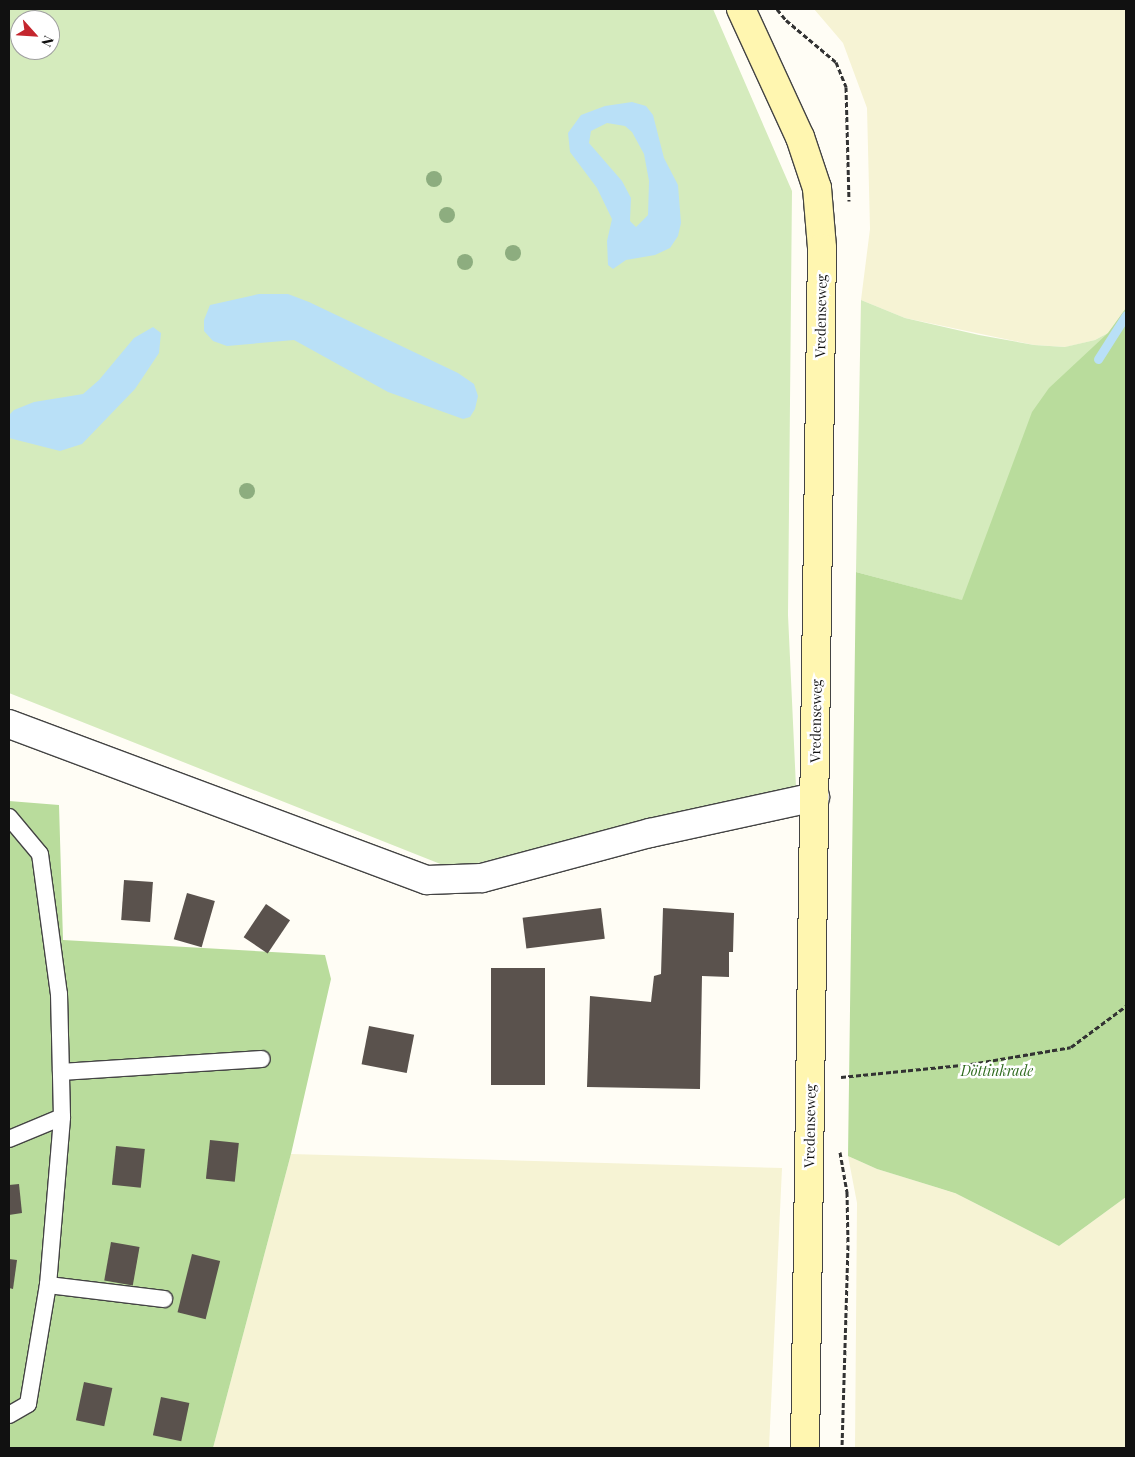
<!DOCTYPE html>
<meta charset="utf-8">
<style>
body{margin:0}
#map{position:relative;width:1135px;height:1457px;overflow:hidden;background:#fffdf5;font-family:"Playfair Display",serif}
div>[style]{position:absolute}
.farmland>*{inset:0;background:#f6f3d4}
.green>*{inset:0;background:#d5ebbd}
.forest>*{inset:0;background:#b9dc9c}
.water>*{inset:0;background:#b9e0f7}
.stream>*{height:9px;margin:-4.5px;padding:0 4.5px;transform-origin:4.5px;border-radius:4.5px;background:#b9e0f7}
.building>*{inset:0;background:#5a524d;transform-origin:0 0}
.path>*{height:3px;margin-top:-1.5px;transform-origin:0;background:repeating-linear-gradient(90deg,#333 0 5px,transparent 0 7.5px)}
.roads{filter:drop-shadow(1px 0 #444) drop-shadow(-1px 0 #444) drop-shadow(0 1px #444) drop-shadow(0 -1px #444)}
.lane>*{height:16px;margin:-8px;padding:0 8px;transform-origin:8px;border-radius:8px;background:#fff}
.street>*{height:28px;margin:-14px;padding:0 14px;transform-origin:14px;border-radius:14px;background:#fff}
.secondary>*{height:28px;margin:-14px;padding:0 14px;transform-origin:14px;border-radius:14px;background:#fff6b0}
.trees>*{width:16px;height:16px;margin:-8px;border-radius:50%;background:#8dad7f}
span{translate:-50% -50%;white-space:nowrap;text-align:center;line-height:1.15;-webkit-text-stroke:5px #fff;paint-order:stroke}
.street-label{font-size:14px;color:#111}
.park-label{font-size:14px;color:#2f6b1f;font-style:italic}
.frame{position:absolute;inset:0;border:10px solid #111;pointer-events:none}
.north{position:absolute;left:10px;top:10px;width:50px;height:50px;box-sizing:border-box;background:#fff;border:1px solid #a0a0a0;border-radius:50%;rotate:116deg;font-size:14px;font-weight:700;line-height:20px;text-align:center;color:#111}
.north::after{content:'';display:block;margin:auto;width:18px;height:22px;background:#c4262e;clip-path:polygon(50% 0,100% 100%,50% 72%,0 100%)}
</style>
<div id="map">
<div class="farmland">
<div style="clip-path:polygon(814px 9px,1126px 9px,1126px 308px,1108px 333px,1095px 340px,1066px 347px,1034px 345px,905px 318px,861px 300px,870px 229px,867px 108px,843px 43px)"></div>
<div style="clip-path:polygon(291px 1154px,782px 1168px,769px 1448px,213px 1448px)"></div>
<div style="clip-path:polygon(848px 1156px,877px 1169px,955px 1193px,1059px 1246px,1126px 1197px,1126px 1448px,855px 1448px,857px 1203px)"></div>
</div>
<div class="green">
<div style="clip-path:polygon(evenodd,9px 9px,713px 9px,792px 191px,788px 615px,796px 787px,453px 869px,9px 693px,9px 9px,20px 20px,50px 20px,50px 50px,20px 50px,20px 20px)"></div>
<div style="clip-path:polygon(861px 300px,905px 318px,979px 335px,1034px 345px,1065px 347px,1095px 340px,1108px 333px,1126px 308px,955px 1193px,848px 1156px,961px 600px,856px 572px)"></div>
</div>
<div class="forest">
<div style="clip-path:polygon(1126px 308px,1126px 1197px,1059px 1246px,955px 1193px,877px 1169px,848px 1156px,856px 572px,962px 600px,1032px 412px,1049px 388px,1108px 333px)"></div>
<div style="clip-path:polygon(9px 801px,59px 805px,63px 940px,325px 955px,331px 979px,291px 1154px,213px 1448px,9px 1448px)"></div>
</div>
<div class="water">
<div style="clip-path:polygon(evenodd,632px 102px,646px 106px,653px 115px,664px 158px,678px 185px,681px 223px,678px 236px,670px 248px,655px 255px,626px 260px,613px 269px,608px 265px,607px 241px,612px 219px,597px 188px,570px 152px,568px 133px,581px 115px,605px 106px,632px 102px,607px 123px,625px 126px,632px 132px,644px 154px,649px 181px,648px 215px,636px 227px,630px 221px,631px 198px,622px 181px,589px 143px,591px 131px,607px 123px)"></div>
<div style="clip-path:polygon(259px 294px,288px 294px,309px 302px,458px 373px,474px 384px,478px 396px,475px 409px,470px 417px,463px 419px,388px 392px,294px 340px,227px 346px,213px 341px,204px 331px,204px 320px,210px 305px)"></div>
<div style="clip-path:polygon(153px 327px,161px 333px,159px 353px,135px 389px,82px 444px,60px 451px,9px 438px,9px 415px,14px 410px,34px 402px,83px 394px,99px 380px,134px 338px)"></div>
</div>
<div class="stream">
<div style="left:1098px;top:359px;width:52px;rotate:-57.5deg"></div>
</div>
<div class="building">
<div style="left:124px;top:880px;width:29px;height:40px;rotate:4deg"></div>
<div style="left:187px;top:893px;width:29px;height:48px;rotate:16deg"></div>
<div style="left:266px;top:904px;width:29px;height:40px;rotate:34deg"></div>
<div style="left:601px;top:908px;width:31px;height:79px;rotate:83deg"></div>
<div style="clip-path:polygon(663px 908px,734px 913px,733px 952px,729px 952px,729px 977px,702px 976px,700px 1089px,587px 1087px,590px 996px,651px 1002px,654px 976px,661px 974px)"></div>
<div style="left:491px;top:968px;width:54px;height:117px"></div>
<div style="left:369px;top:1026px;width:46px;height:39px;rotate:11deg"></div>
<div style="left:210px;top:1140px;width:29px;height:39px;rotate:6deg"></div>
<div style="left:116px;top:1146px;width:29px;height:39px;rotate:6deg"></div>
<div style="clip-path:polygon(19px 1184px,22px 1213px,9px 1215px,9px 1185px)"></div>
<div style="left:111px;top:1242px;width:29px;height:39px;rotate:10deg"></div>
<div style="left:192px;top:1254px;width:29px;height:60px;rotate:14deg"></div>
<div style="clip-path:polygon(9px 1259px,17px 1260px,13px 1289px,9px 1288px)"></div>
<div style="left:84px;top:1382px;width:29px;height:39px;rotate:12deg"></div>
<div style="left:161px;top:1397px;width:29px;height:39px;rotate:12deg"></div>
</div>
<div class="path">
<div style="left:777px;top:9px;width:14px;rotate:51deg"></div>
<div style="left:786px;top:20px;width:65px;rotate:40deg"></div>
<div style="left:836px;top:62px;width:27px;rotate:68deg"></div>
<div style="left:846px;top:87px;width:114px;rotate:88.5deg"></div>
<div style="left:841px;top:1077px;width:131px;rotate:-5.7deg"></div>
<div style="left:971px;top:1064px;width:101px;rotate:-9.6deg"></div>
<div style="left:1071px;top:1047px;width:69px;rotate:-36.7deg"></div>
<div style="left:840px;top:1152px;width:41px;rotate:80.1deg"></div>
<div style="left:847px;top:1192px;width:53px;rotate:88.9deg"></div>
<div style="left:848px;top:1245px;width:203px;rotate:91.7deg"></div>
</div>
<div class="roads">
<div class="lane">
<div style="left:9px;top:817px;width:48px;rotate:50deg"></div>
<div style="left:40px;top:854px;width:141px;rotate:82.3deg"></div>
<div style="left:59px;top:994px;width:123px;rotate:88.6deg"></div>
<div style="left:62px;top:1117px;width:57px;rotate:157.5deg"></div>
<div style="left:61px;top:1072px;width:201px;rotate:-3.7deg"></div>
<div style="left:48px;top:1285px;width:117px;rotate:6.9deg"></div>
<div style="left:9px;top:1415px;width:22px;rotate:-30deg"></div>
<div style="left:28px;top:1404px;width:121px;rotate:-80.5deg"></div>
<div style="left:48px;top:1285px;width:169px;rotate:-85.2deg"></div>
</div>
<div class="street">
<div style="left:9px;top:724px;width:446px;rotate:20.5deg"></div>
<div style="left:427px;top:880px;width:55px;rotate:-2.1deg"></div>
<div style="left:482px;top:878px;width:174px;rotate:-15deg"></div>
<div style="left:650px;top:833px;width:169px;rotate:-12.3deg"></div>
</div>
<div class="secondary">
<div style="left:741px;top:9px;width:141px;rotate:65.3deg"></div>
<div style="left:800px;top:137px;width:54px;rotate:71.6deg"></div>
<div style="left:817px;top:188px;width:60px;rotate:85.2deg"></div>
<div style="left:822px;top:248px;width:1200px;rotate:90.81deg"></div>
</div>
</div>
<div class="trees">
<div style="left:434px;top:179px"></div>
<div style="left:447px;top:215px"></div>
<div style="left:513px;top:253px"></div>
<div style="left:465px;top:262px"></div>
<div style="left:247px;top:491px"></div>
</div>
<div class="street-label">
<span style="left:821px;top:316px;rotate:-89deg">Vredenseweg</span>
<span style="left:816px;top:721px;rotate:-89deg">Vredenseweg</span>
<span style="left:810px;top:1126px;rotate:-89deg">Vredenseweg</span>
</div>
<div class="park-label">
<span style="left:997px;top:1071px">Döttinkrade</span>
</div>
<div class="frame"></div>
<div class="north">N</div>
</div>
